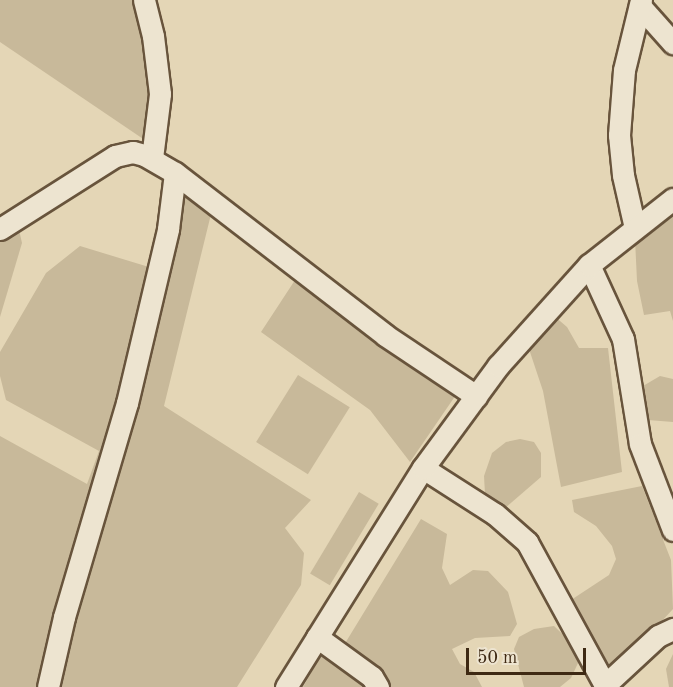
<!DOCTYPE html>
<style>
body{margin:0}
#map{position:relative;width:673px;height:687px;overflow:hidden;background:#e4d6b6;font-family:"Old Standard TT",serif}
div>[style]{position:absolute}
.green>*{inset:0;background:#c8b99a;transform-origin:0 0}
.roads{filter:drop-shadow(2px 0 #68543c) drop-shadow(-2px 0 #68543c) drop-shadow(0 2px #68543c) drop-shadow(0 -2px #68543c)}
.minor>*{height:21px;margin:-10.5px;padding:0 10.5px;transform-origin:10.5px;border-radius:10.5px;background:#ede4d0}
span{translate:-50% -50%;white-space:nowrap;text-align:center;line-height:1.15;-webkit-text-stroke:4.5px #ede4d0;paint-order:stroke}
.scale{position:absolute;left:466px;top:648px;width:120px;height:27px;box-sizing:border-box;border:3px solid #3e2913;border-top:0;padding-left:8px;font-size:18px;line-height:21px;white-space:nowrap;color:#3e2913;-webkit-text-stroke:4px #ede4d0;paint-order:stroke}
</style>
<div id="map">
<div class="green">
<div style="clip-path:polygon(0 0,146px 0,158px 149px,0 42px)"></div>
<div style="clip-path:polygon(178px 179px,213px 206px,164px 406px,311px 500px,285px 528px,304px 553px,301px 585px,237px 687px,0 687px,0 436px,87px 484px,99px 451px,6px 400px,0 376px,0 352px,46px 273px,80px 246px,162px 271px)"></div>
<div style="clip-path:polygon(673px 214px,673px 321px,670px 311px,644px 315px,637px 281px,635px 239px)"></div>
<div style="clip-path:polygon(17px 221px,22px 243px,0 317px,0 237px)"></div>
<div style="clip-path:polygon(299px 274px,460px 389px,410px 462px,370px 410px,261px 332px)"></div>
<div style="clip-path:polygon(553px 315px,567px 327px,579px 348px,608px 348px,622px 472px,561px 487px,543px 391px,526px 340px)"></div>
<div style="left:298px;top:375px;width:61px;height:79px;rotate:32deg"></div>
<div style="clip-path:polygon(660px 376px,673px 379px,673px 422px,648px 420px,643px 386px)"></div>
<div style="clip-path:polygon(520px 439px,534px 442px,541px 453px,541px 477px,505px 508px,485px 494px,484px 476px,492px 453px,506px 442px)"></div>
<div style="clip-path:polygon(642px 486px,671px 560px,673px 609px,614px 673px,571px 600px,609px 575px,616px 559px,612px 546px,596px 526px,574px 512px,572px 500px)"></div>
<div style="left:359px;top:492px;width:23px;height:95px;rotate:31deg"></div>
<div style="clip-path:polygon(421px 519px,447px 534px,442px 568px,450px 585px,473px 570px,488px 571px,508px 592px,517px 624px,510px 636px,475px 638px,452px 649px,460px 664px,474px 672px,482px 687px,385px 687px,344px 645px)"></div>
<div style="clip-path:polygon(554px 626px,575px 646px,579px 661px,571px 678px,560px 687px,524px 687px,514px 649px,519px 637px,534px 629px)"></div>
<div style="clip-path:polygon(323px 652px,370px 687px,303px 687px)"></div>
<div style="clip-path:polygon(673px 654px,673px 687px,669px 687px,666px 669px)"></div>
</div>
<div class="roads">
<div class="minor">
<div style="left:144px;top:0;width:37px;rotate:76deg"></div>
<div style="left:153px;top:36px;width:58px;rotate:83.1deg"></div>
<div style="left:160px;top:94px;width:64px;rotate:97.1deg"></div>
<div style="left:640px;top:6px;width:50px;rotate:48.3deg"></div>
<div style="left:635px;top:228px;width:54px;rotate:-102.8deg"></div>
<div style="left:623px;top:175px;width:40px;rotate:-95.7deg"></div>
<div style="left:619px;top:135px;width:65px;rotate:-85.6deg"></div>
<div style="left:624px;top:70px;width:72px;rotate:-76.3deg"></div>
<div style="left:0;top:229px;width:136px;rotate:-32.4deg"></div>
<div style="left:115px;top:156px;width:18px;rotate:-13deg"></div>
<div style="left:133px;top:152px;width:11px;rotate:15deg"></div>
<div style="left:144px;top:155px;width:36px;rotate:30deg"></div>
<div style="left:175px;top:173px;width:265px;rotate:37.6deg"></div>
<div style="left:385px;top:335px;width:110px;rotate:33.8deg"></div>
<div style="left:589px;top:265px;width:81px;rotate:65.3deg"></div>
<div style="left:623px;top:339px;width:106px;rotate:80.8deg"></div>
<div style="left:640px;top:444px;width:92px;rotate:69deg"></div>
<div style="left:423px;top:468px;width:85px;rotate:32.6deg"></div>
<div style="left:495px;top:514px;width:43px;rotate:41.2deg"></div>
<div style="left:527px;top:542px;width:165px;rotate:61.4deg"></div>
<div style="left:317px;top:637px;width:68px;rotate:36deg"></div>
<div style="left:372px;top:677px;width:12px;rotate:59deg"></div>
<div style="left:605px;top:685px;width:72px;rotate:-42.8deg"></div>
<div style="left:658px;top:636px;width:17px;rotate:-25deg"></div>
<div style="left:48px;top:687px;width:72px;rotate:-77.1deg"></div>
<div style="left:64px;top:617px;width:223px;rotate:-73.6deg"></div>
<div style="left:127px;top:403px;width:179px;rotate:-76.7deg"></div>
<div style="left:168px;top:229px;width:56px;rotate:-82.9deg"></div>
<div style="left:286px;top:687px;width:258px;rotate:-58deg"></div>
<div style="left:423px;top:468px;width:127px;rotate:-53.7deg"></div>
<div style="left:498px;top:366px;width:136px;rotate:-48deg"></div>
<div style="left:589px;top:265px;width:107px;rotate:-38.2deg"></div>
</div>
</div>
<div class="scale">50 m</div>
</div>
